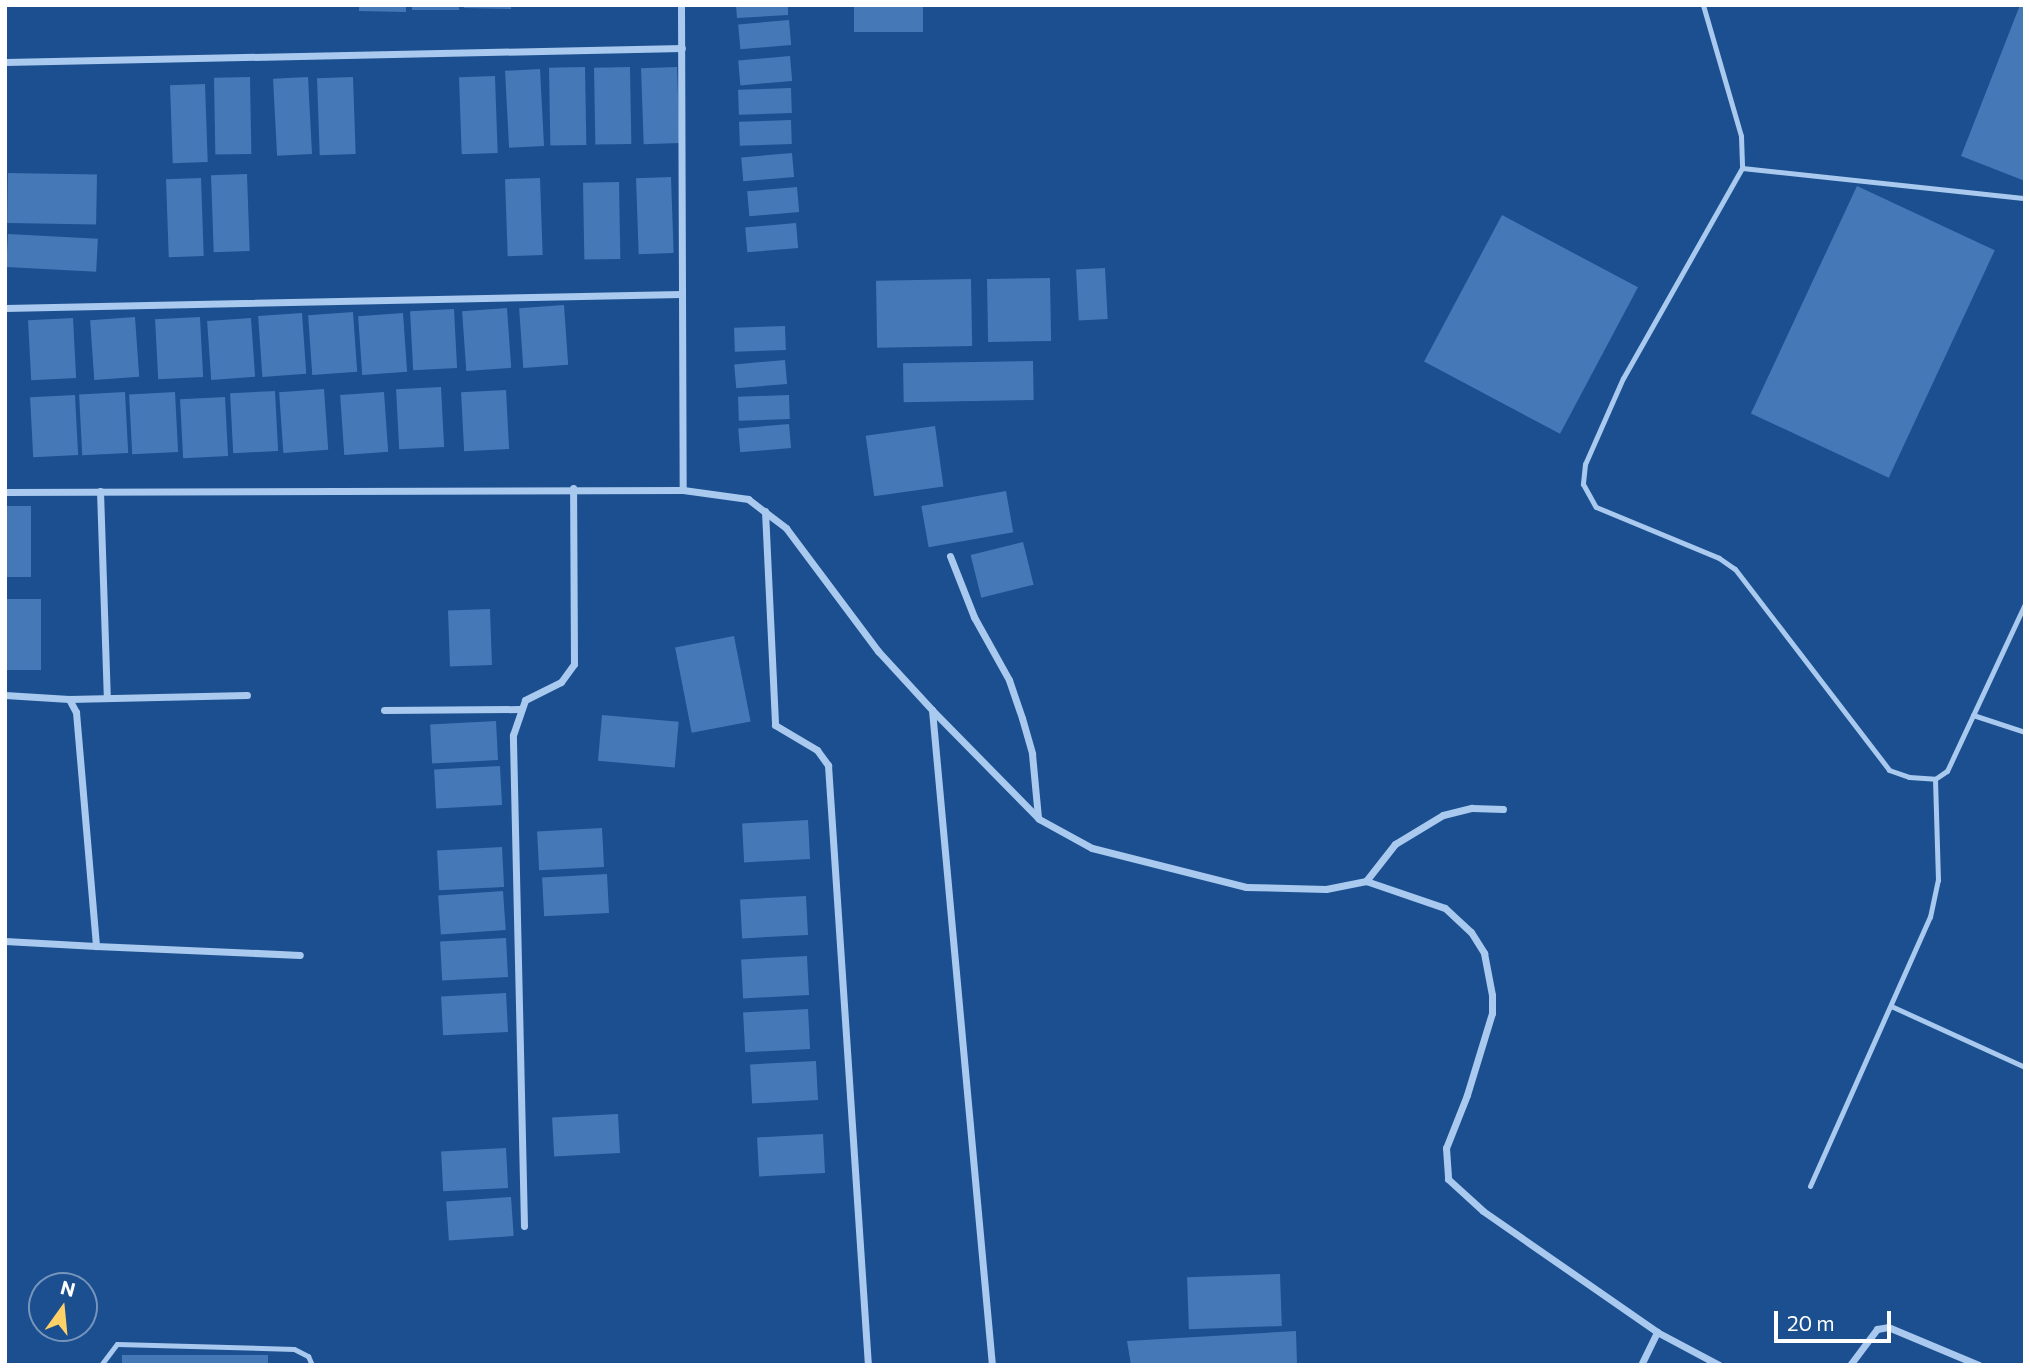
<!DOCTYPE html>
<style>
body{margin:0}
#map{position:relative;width:2030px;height:1370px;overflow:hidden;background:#1b4f8f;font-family:Commissioner,sans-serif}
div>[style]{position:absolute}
.building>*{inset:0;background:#4478b7;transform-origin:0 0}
.lane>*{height:5px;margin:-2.5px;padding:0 2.5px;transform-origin:2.5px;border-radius:2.5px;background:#a9c9ee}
.street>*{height:7px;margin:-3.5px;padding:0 3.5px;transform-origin:3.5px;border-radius:3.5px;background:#a9c9ee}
span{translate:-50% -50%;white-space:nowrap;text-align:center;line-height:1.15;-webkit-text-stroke:5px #1b4f8f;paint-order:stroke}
.frame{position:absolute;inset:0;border:7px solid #fff;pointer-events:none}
.north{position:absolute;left:28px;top:1272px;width:70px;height:70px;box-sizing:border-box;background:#1b4f8f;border:2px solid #7695bc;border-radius:50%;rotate:15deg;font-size:19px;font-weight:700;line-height:28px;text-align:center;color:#fff}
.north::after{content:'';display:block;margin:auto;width:24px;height:32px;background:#ffd166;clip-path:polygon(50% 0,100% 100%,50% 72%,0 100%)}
.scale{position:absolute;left:1774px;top:1311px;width:117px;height:32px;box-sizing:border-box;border:4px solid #fff;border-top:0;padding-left:9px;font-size:21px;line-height:24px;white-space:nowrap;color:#fff;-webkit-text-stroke:5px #1b4f8f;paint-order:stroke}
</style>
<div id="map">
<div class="building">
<div style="clip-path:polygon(359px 5px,406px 5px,406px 12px,359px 11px)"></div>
<div style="left:412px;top:5px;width:47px;height:5px"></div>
<div style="clip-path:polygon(464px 5px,511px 5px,511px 9px,464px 8px)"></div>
<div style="clip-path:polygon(736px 5px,788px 5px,788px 15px,737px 18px)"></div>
<div style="left:854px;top:5px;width:69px;height:27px"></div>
<div style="clip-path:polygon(2020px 5px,2025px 5px,2025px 181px,1961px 156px)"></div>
<div style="left:789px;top:20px;width:25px;height:51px;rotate:85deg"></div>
<div style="left:790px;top:56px;width:25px;height:52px;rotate:85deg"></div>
<div style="left:585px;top:67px;width:78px;height:36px;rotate:89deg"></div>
<div style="left:630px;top:67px;width:77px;height:36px;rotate:89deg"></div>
<div style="left:677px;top:67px;width:76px;height:36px;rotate:88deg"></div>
<div style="left:540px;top:69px;width:77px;height:35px;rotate:87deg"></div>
<div style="left:495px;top:76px;width:77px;height:36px;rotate:88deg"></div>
<div style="left:250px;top:77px;width:77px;height:36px;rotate:89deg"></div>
<div style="left:308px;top:77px;width:77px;height:35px;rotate:87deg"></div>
<div style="left:353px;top:77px;width:77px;height:36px;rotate:88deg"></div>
<div style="left:205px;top:84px;width:78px;height:35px;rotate:88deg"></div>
<div style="left:791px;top:88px;width:25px;height:53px;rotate:88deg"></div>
<div style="left:791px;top:120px;width:24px;height:52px;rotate:88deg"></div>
<div style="left:792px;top:153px;width:24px;height:51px;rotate:85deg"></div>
<div style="left:8px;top:173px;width:89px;height:50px;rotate:1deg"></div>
<div style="left:247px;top:174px;width:77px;height:36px;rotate:88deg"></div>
<div style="left:671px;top:177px;width:76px;height:35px;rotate:88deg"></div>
<div style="left:201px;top:178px;width:78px;height:35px;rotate:88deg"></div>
<div style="left:540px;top:178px;width:77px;height:35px;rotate:88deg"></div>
<div style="left:619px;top:182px;width:77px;height:36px;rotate:89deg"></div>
<div style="left:1857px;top:186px;width:152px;height:251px;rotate:25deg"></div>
<div style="left:797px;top:187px;width:25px;height:50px;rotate:85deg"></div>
<div style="left:1502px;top:215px;width:154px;height:166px;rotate:28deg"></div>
<div style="left:796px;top:223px;width:25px;height:51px;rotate:85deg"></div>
<div style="left:8px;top:234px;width:90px;height:33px;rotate:3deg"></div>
<div style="left:1105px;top:268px;width:51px;height:29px;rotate:87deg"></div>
<div style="left:1050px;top:278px;width:63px;height:63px;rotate:89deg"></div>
<div style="left:971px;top:279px;width:67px;height:95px;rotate:89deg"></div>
<div style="left:564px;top:305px;width:60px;height:45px;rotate:86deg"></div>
<div style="left:507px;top:308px;width:60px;height:45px;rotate:86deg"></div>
<div style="left:454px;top:309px;width:59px;height:44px;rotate:87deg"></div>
<div style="left:353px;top:312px;width:60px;height:45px;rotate:86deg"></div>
<div style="left:302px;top:313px;width:61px;height:44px;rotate:86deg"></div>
<div style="left:403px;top:313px;width:59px;height:45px;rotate:86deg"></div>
<div style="left:135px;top:317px;width:60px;height:45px;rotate:86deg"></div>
<div style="left:200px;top:317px;width:60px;height:45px;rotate:87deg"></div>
<div style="left:73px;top:318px;width:60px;height:45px;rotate:87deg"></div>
<div style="left:251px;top:318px;width:59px;height:44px;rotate:86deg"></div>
<div style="left:785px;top:326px;width:24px;height:51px;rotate:88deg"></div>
<div style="left:785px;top:360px;width:24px;height:51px;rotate:85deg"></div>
<div style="left:1033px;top:361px;width:39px;height:130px;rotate:89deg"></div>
<div style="left:441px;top:387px;width:60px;height:45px;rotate:87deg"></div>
<div style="left:324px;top:389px;width:61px;height:45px;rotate:86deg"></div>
<div style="left:506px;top:390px;width:59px;height:45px;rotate:87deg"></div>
<div style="left:275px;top:391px;width:60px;height:45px;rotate:87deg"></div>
<div style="left:125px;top:392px;width:61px;height:46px;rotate:87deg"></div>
<div style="left:175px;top:392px;width:60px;height:46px;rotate:87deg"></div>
<div style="left:384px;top:392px;width:60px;height:44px;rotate:86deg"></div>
<div style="left:75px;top:395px;width:60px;height:45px;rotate:87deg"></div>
<div style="left:789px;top:395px;width:24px;height:51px;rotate:88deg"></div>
<div style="left:225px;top:397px;width:59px;height:45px;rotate:87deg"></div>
<div style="left:789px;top:424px;width:24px;height:51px;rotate:85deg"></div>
<div style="left:935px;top:426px;width:61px;height:70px;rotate:82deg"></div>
<div style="left:1006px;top:491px;width:42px;height:86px;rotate:80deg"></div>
<div style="left:5px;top:506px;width:26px;height:71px"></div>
<div style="left:1023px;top:542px;width:44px;height:54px;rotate:76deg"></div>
<div style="left:5px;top:599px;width:36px;height:71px"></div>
<div style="left:490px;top:609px;width:56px;height:42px;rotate:88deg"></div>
<div style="left:734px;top:636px;width:87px;height:60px;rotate:79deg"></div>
<div style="left:602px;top:715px;width:77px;height:46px;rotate:5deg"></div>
<div style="left:496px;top:721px;width:39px;height:66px;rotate:87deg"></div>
<div style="left:500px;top:766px;width:39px;height:66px;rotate:87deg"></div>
<div style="left:808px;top:820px;width:39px;height:66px;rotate:87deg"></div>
<div style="left:602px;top:828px;width:39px;height:65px;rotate:87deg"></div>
<div style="left:502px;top:847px;width:40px;height:65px;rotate:87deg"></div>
<div style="left:607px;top:874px;width:39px;height:65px;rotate:87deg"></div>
<div style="left:503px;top:891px;width:39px;height:65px;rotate:86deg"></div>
<div style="left:806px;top:896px;width:39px;height:66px;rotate:87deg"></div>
<div style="left:506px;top:938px;width:39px;height:66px;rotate:87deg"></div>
<div style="left:807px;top:956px;width:39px;height:66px;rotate:87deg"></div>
<div style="left:506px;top:993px;width:39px;height:65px;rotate:87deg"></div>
<div style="left:808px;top:1009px;width:40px;height:65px;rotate:87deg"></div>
<div style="left:816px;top:1061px;width:39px;height:66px;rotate:87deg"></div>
<div style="left:618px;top:1114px;width:39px;height:66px;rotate:87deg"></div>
<div style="left:823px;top:1134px;width:39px;height:66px;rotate:87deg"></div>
<div style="left:506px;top:1148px;width:40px;height:65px;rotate:87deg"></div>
<div style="left:511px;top:1197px;width:39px;height:65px;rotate:86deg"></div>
<div style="left:1280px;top:1274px;width:52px;height:93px;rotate:88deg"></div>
<div style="clip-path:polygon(1296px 1331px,1297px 1365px,1131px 1365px,1127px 1341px)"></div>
<div style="left:122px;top:1355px;width:146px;height:10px"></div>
</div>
<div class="lane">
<div style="left:1703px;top:5px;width:136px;rotate:73.8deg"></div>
<div style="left:1741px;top:136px;width:32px;rotate:88deg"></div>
<div style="left:1742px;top:168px;width:241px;rotate:119.5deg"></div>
<div style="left:1623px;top:378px;width:94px;rotate:113.8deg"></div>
<div style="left:1585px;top:464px;width:20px;rotate:96deg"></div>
<div style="left:1583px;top:484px;width:26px;rotate:61deg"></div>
<div style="left:1596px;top:507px;width:133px;rotate:22.5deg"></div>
<div style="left:1719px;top:558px;width:19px;rotate:35deg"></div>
<div style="left:1735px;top:569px;width:253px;rotate:52.5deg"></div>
<div style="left:1889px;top:770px;width:21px;rotate:19deg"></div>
<div style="left:1909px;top:777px;width:26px;rotate:4deg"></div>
<div style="left:1935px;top:779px;width:14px;rotate:-34deg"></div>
<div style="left:1947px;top:771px;width:184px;rotate:-65deg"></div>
<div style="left:1742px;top:168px;width:285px;rotate:6.1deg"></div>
<div style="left:1973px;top:715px;width:55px;rotate:18.1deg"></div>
<div style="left:1891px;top:1006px;width:147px;rotate:24.5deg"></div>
<div style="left:1810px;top:1186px;width:295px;rotate:-66deg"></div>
<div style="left:1930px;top:917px;width:38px;rotate:-78deg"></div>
<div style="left:1938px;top:880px;width:101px;rotate:-91.7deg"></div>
<div style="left:101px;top:1365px;width:26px;rotate:-53deg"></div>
<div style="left:117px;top:1344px;width:177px;rotate:1.6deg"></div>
<div style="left:294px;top:1349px;width:16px;rotate:27deg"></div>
<div style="left:308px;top:1356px;width:10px;rotate:66deg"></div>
</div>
<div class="street">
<div style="left:681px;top:5px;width:485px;rotate:89.8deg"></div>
<div style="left:5px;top:62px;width:677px;rotate:-1.18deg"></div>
<div style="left:5px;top:308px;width:676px;rotate:-1.19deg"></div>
<div style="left:100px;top:491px;width:207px;rotate:88.1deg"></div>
<div style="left:5px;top:492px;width:678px;rotate:-0.17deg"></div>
<div style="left:683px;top:490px;width:66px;rotate:7.9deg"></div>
<div style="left:748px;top:499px;width:48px;rotate:37.3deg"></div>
<div style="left:786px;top:528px;width:154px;rotate:53.2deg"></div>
<div style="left:878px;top:651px;width:80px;rotate:47.5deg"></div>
<div style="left:932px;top:710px;width:658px;rotate:84.77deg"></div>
<div style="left:765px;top:511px;width:214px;rotate:87.3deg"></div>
<div style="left:775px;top:725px;width:49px;rotate:30.8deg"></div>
<div style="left:817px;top:750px;width:19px;rotate:54deg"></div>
<div style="left:828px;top:765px;width:601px;rotate:86.19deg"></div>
<div style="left:950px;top:556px;width:66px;rotate:68.5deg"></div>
<div style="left:974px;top:617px;width:72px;rotate:60.9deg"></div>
<div style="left:1009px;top:680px;width:40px;rotate:71.1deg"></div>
<div style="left:1022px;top:718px;width:37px;rotate:74deg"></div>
<div style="left:1032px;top:754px;width:64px;rotate:84.6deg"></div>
<div style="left:5px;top:695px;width:64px;rotate:3.6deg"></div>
<div style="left:69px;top:699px;width:15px;rotate:62deg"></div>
<div style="left:76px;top:712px;width:235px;rotate:85.1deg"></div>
<div style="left:96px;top:946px;width:204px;rotate:2.5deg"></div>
<div style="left:69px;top:699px;width:178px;rotate:-1.3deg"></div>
<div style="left:384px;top:710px;width:135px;rotate:-0.4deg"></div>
<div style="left:932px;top:710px;width:153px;rotate:45.5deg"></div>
<div style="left:1039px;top:819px;width:60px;rotate:28.7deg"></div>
<div style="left:1092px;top:848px;width:159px;rotate:14.2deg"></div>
<div style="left:1246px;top:887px;width:80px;rotate:1.4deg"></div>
<div style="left:1326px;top:889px;width:41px;rotate:-11.3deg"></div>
<div style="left:1366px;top:881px;width:83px;rotate:18.9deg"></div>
<div style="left:1445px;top:908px;width:35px;rotate:43deg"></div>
<div style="left:1471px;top:932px;width:25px;rotate:58deg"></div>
<div style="left:1484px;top:953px;width:43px;rotate:79.2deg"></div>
<div style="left:1492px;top:995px;width:18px;rotate:90deg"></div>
<div style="left:1492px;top:1013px;width:86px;rotate:107deg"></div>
<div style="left:1467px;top:1095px;width:57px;rotate:111.6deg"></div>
<div style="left:1446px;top:1148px;width:31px;rotate:86deg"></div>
<div style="left:1448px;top:1179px;width:47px;rotate:42.4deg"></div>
<div style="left:1483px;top:1211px;width:212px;rotate:34.8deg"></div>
<div style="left:1657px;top:1332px;width:70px;rotate:28deg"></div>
<div style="left:1366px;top:881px;width:47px;rotate:-51.9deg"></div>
<div style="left:1395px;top:844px;width:56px;rotate:-31.1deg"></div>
<div style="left:1443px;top:815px;width:30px;rotate:-14deg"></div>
<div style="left:1472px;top:808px;width:31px;rotate:2deg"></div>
<div style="left:5px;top:941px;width:91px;rotate:3.1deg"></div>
<div style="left:524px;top:1226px;width:491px;rotate:-91.3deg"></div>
<div style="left:513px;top:735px;width:37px;rotate:-71deg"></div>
<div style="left:525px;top:700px;width:40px;rotate:-26.6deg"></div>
<div style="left:561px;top:682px;width:22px;rotate:-54deg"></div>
<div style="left:574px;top:664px;width:176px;rotate:-90.3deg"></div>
<div style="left:1641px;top:1365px;width:37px;rotate:-64deg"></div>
<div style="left:1850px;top:1365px;width:45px;rotate:-53.1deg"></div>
<div style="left:1877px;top:1329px;width:11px;rotate:-10deg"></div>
<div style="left:1888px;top:1327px;width:99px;rotate:22.7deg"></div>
</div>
<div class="frame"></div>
<div class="north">N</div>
<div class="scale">20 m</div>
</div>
